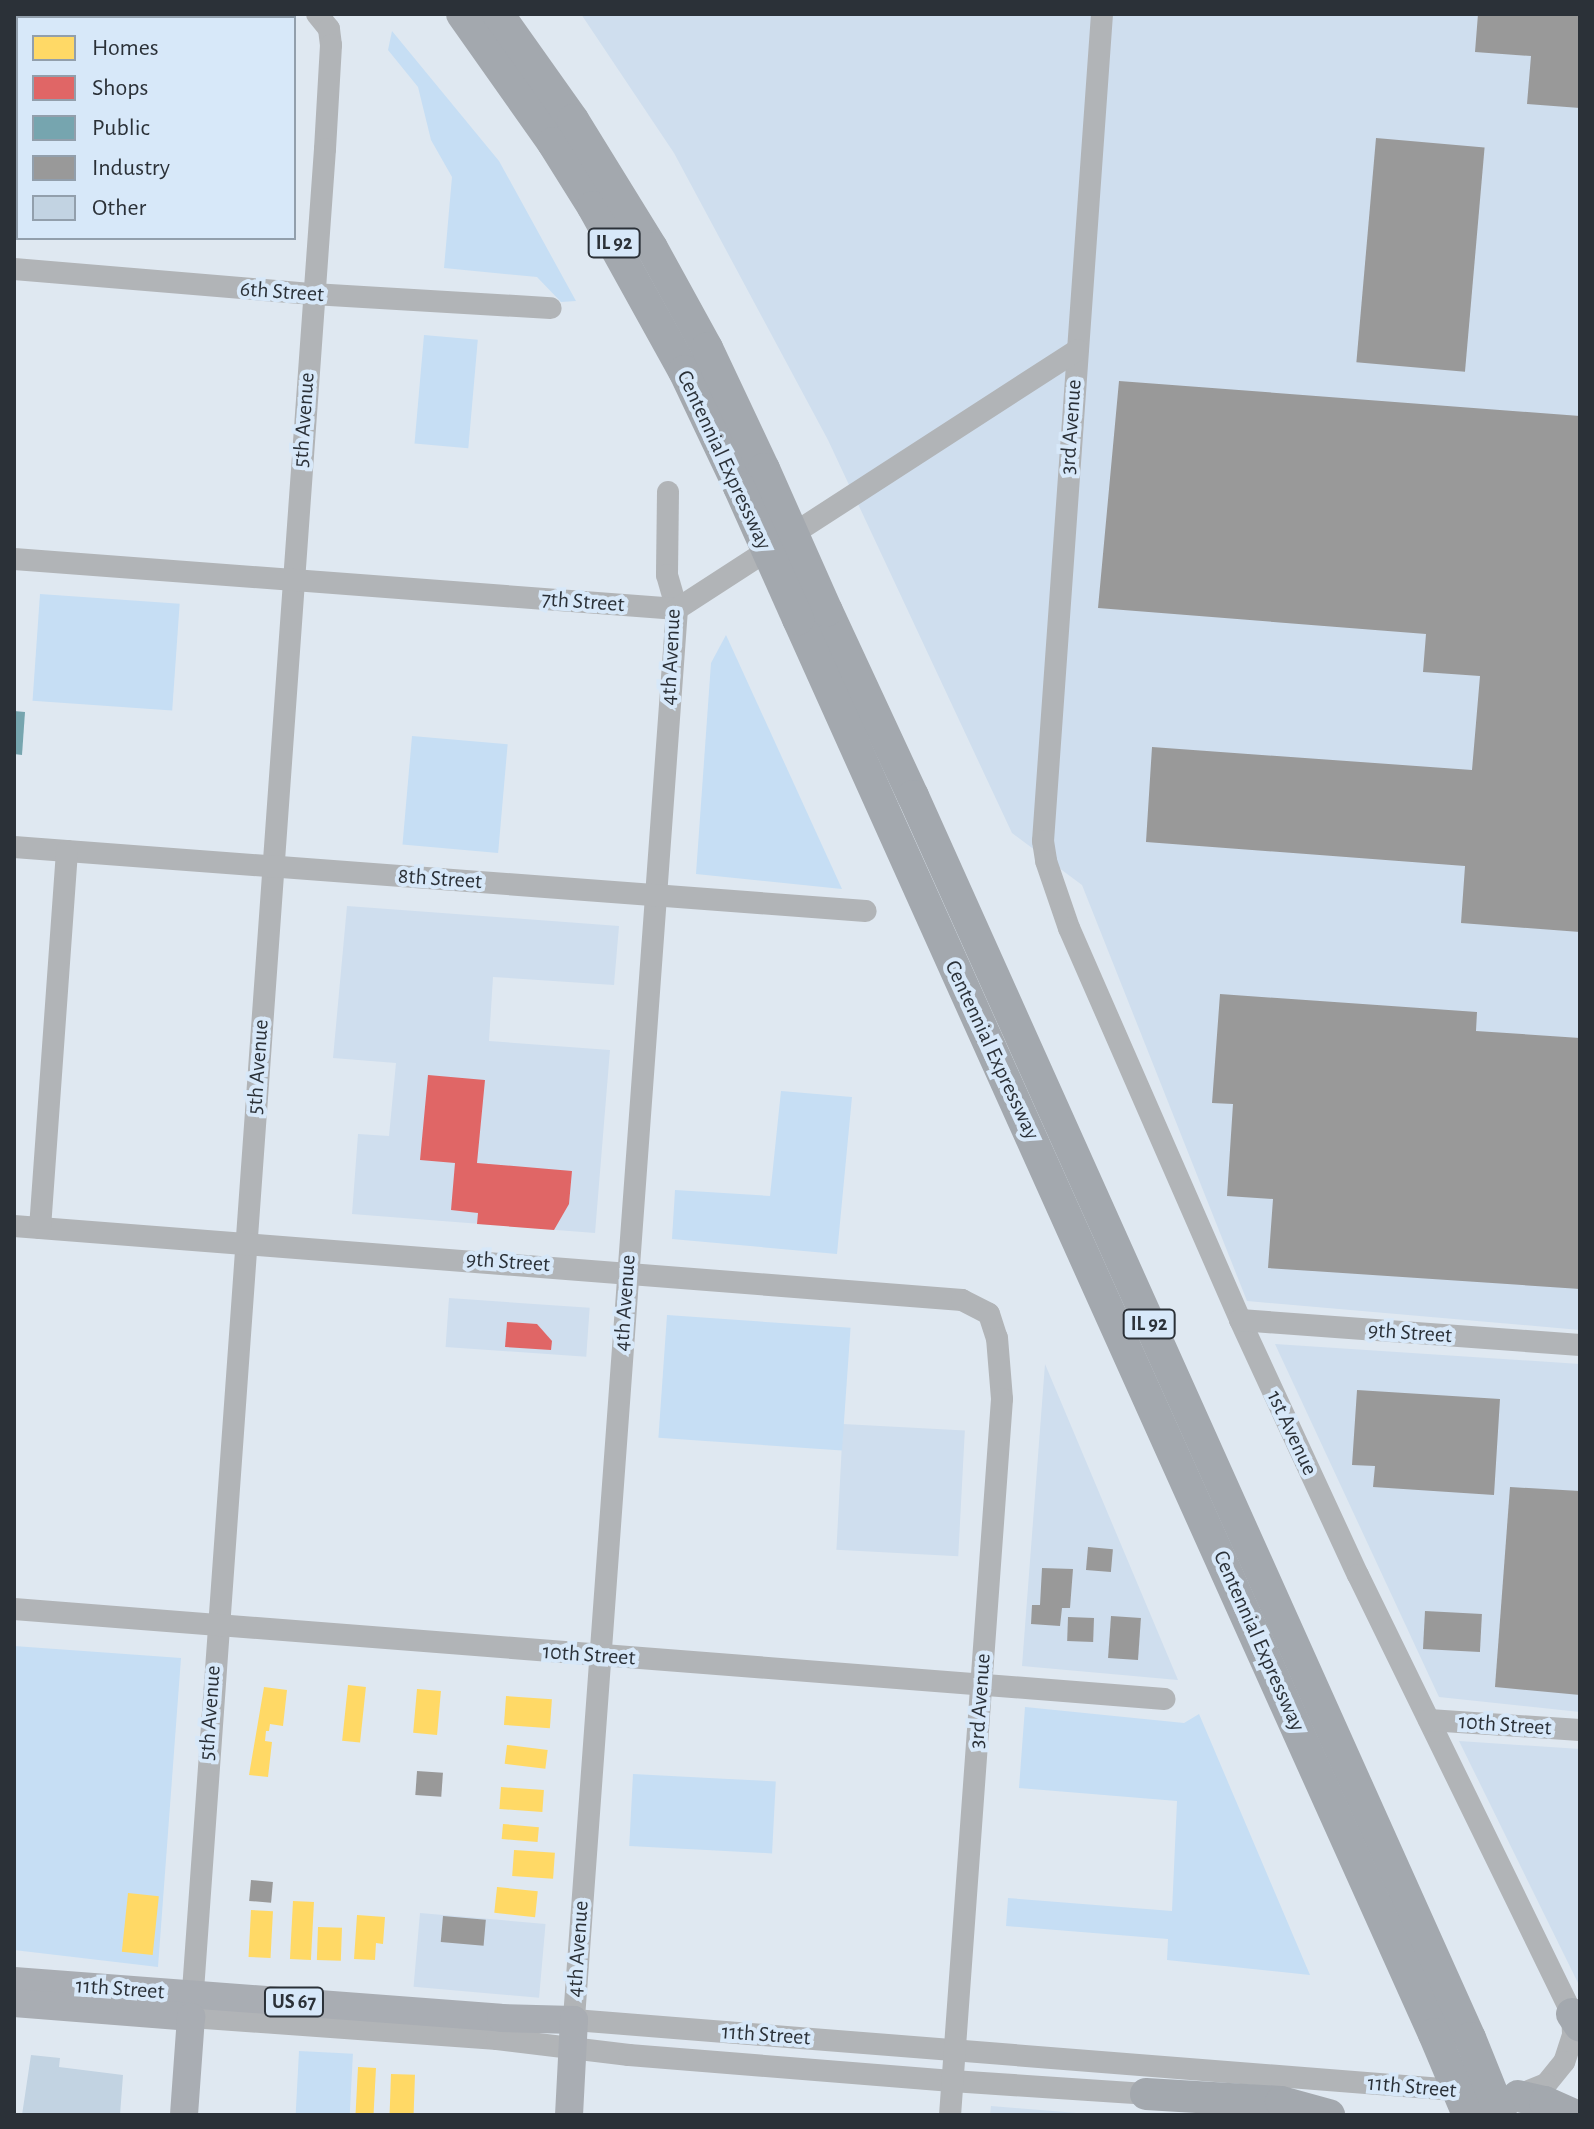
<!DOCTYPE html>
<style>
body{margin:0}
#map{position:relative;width:1594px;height:2129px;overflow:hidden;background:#dfe8f1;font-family:"Alegreya Sans",sans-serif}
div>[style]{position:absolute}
.built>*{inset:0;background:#cfdeee;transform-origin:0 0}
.green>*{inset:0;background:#c6def4;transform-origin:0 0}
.homes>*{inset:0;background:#ffd966;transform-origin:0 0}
.shops>*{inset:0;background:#e06666}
.public>*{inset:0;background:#76a5af}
.industry>*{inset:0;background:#999;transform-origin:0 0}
.building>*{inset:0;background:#c2d3e2}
.minor>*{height:22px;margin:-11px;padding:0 11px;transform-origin:11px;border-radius:11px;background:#b1b4b7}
.major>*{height:28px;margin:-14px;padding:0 14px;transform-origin:14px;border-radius:14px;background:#a9adb3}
.highway>*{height:32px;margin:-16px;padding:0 16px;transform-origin:16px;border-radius:16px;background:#a3a8ae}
.highway-bridge>*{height:32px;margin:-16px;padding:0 16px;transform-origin:16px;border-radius:16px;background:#a3a8ae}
span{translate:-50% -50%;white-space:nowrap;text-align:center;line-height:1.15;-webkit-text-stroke:8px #d7e8f9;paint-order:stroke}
.shield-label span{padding:2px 6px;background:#d7e8f9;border:2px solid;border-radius:6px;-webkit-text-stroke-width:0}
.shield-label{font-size:20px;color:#2b3138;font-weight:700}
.street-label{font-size:22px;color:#2b3138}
.frame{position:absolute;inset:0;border:16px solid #2b3138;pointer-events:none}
.legend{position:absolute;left:16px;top:16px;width:280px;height:224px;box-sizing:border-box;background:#d7e8f9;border:2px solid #929fac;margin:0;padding:10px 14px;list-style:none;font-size:24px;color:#2b3138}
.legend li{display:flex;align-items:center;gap:16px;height:40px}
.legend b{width:40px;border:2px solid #929fac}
</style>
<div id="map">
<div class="built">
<div style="clip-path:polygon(581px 14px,1580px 14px,1580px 1330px,1247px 1301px,1082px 885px,1012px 833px,828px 440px,674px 153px)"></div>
<div style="clip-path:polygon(347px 906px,619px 926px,614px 985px,493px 977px,489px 1041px,610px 1050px,595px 1233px,352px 1214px,358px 1134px,389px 1136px,396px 1063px,333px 1058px)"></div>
<div style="left:449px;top:1298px;width:141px;height:49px;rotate:4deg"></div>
<div style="clip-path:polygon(1275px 1344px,1580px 1364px,1580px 1712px,1439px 1697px)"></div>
<div style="clip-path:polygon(1045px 1364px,1178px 1680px,1022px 1666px)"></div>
<div style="left:843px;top:1424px;width:122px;height:126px;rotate:3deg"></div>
<div style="clip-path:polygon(1459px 1741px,1580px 1749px,1580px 1987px)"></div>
<div style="left:420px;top:1913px;width:126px;height:74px;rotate:5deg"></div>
<div style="clip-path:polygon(991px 2106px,1101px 2115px,990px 2115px)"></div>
</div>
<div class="green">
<div style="clip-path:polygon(14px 17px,26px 18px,18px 18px,18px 121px,14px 121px)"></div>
<div style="clip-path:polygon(392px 31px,499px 161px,576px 301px,561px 302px,537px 277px,444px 268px,452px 177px,431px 140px,418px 87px,388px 50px)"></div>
<div style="left:424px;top:335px;width:54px;height:109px;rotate:5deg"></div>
<div style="left:40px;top:594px;width:140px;height:107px;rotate:4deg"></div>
<div style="clip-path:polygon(726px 635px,842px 889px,696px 874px,711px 663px)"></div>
<div style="left:412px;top:736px;width:96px;height:109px;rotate:5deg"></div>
<div style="clip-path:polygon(781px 1091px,852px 1097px,837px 1254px,672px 1239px,675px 1190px,770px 1196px)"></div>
<div style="left:667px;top:1315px;width:184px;height:123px;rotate:4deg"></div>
<div style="clip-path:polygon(14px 1646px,181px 1658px,158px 1967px,14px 1950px)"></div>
<div style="clip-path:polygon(1025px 1707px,1184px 1723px,1199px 1714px,1310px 1975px,1167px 1960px,1168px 1939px,1006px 1926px,1008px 1898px,1172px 1911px,1177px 1801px,1019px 1788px)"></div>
<div style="left:633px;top:1774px;width:143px;height:72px;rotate:3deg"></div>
<div style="left:299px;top:2051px;width:54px;height:64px;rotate:3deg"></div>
</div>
<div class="homes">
<div style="left:348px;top:1685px;width:18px;height:56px;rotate:6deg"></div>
<div style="clip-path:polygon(264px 1687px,287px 1690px,283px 1726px,270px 1724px,269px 1731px,266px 1731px,265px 1741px,272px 1742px,268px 1777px,249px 1775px)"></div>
<div style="left:417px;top:1689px;width:24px;height:44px;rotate:5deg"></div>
<div style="left:506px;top:1696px;width:46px;height:29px;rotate:4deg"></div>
<div style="left:507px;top:1745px;width:41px;height:19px;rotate:7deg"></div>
<div style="left:501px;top:1787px;width:43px;height:22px;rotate:4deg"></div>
<div style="left:503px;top:1824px;width:36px;height:15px;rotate:5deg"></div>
<div style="left:514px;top:1850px;width:41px;height:26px;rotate:4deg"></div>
<div style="left:497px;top:1887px;width:41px;height:26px;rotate:6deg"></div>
<div style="left:128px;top:1893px;width:31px;height:59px;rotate:6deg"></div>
<div style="left:293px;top:1901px;width:21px;height:58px;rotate:3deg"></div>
<div style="left:251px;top:1910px;width:22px;height:47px;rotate:3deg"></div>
<div style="clip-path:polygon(357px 1915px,385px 1917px,383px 1944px,376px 1943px,375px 1960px,354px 1959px)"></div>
<div style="left:318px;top:1927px;width:24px;height:33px;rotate:2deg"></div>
<div style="left:358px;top:2067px;width:18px;height:48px;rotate:3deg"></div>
<div style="left:391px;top:2074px;width:24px;height:41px;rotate:2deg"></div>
</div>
<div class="shops">
<div style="clip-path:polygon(428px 1075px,485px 1080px,477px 1163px,572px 1171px,569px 1204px,554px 1230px,477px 1224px,478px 1213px,451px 1210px,455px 1163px,420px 1160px)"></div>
<div style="clip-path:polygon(507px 1322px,537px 1324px,552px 1341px,551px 1350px,505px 1347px)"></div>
</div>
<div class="public">
<div style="clip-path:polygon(14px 711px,25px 712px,22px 755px,14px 754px)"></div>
</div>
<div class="industry">
<div style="clip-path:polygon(1478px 14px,1580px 14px,1580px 108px,1527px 104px,1531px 56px,1475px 52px)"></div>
<div style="left:1376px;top:138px;width:109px;height:225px;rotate:5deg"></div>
<div style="clip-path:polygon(1119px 381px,1580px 416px,1580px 932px,1461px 923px,1465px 866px,1146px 842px,1152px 747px,1472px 770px,1480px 676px,1423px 672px,1426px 634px,1098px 608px)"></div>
<div style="clip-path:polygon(1220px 994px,1477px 1012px,1476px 1031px,1580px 1038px,1580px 1289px,1268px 1268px,1273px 1199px,1227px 1196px,1233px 1104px,1212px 1103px)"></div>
<div style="clip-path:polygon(1357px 1390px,1500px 1399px,1494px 1495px,1373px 1487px,1375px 1466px,1352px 1465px)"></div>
<div style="clip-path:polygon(1510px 1487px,1580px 1491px,1580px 1695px,1495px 1687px)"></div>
<div style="left:1088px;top:1547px;width:25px;height:23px;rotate:5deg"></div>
<div style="clip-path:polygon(1042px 1568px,1073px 1569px,1070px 1608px,1062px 1608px,1060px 1626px,1031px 1624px,1032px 1605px,1040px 1605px)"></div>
<div style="left:1425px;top:1611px;width:57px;height:38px;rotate:3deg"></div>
<div style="left:1111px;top:1616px;width:30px;height:42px;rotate:4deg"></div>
<div style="left:1068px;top:1617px;width:26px;height:24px;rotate:2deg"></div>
<div style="left:417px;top:1771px;width:26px;height:24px;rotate:4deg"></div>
<div style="left:251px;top:1880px;width:22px;height:21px;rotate:5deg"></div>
<div style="left:443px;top:1916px;width:43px;height:26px;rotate:5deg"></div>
</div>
<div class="building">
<div style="clip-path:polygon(31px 2055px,60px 2058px,59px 2067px,123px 2075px,120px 2115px,22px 2115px)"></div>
</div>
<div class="minor">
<div style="left:317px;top:14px;width:19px;rotate:51deg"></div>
<div style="left:329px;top:29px;width:16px;rotate:83deg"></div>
<div style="left:331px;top:45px;width:104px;rotate:93.3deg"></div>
<div style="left:325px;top:149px;width:1873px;rotate:94.1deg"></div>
<div style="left:191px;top:2017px;width:307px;rotate:4.1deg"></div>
<div style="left:497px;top:2039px;width:133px;rotate:6.9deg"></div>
<div style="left:629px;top:2055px;width:324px;rotate:4.6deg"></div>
<div style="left:952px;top:2081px;width:194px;rotate:3.8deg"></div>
<div style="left:1102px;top:14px;width:829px;rotate:94.08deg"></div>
<div style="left:1043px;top:841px;width:20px;rotate:81deg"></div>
<div style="left:1046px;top:861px;width:71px;rotate:71.1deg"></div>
<div style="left:1069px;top:928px;width:428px;rotate:66.4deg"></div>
<div style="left:1240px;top:1320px;width:281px;rotate:65.2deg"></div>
<div style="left:1358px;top:1575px;width:488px;rotate:64deg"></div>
<div style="left:1572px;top:2014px;width:21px;rotate:87deg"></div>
<div style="left:1573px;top:2035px;width:28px;rotate:108deg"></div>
<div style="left:1564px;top:2062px;width:28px;rotate:129deg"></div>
<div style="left:1546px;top:2084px;width:31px;rotate:158deg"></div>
<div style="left:14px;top:269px;width:300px;rotate:4.8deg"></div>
<div style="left:313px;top:294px;width:238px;rotate:3.4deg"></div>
<div style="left:668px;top:492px;width:83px;rotate:90.7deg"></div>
<div style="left:667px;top:575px;width:35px;rotate:74deg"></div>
<div style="left:677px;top:609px;width:1415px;rotate:94.18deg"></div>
<div style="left:574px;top:2020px;width:896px;rotate:4.55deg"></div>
<div style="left:14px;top:559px;width:665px;rotate:4.31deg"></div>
<div style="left:677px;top:609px;width:477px;rotate:-32.9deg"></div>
<div style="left:14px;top:847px;width:854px;rotate:4.3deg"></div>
<div style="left:14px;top:1226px;width:951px;rotate:4.46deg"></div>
<div style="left:962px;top:1300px;width:30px;rotate:27deg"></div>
<div style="left:989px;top:1314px;width:25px;rotate:72deg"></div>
<div style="left:997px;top:1338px;width:61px;rotate:85.3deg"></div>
<div style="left:1002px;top:1399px;width:718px;rotate:94.15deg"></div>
<div style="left:40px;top:1228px;width:378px;rotate:-85.9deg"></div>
<div style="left:1240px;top:1320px;width:341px;rotate:4.2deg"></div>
<div style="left:14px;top:1609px;width:1154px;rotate:4.47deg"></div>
<div style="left:1429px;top:1720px;width:151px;rotate:3.8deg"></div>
</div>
<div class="major">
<div style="left:14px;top:1981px;width:488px;rotate:4.3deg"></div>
<div style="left:501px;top:2018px;width:73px;rotate:1.6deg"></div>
<div style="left:574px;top:2020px;width:95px;rotate:93deg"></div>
<div style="left:14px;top:2003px;width:178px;rotate:4.5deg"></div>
<div style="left:191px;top:2017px;width:98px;rotate:94.1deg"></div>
</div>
<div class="highway">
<div style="left:462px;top:14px;width:158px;rotate:54.8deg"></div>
<div style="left:553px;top:143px;width:75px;rotate:58deg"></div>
<div style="left:593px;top:207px;width:188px;rotate:61deg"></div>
<div style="left:684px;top:371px;width:128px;rotate:64.6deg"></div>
<div style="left:498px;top:14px;width:130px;rotate:54.7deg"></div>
<div style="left:573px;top:120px;width:150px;rotate:58.3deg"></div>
<div style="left:652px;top:248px;width:114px;rotate:61.2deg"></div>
<div style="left:707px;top:348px;width:134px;rotate:64.8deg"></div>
<div style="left:827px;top:611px;width:204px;rotate:65.1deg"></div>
<div style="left:913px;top:796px;width:1361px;rotate:65.85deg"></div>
<div style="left:798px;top:619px;width:1551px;rotate:65.8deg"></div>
<div style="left:1572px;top:2014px;width:14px;rotate:56deg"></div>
<div style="left:1146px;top:2094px;width:135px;rotate:3.4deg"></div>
<div style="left:1281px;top:2102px;width:50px;rotate:15.2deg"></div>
<div style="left:1518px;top:2096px;width:28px;rotate:13deg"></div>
<div style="left:1545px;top:2102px;width:32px;rotate:24deg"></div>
</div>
<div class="highway-bridge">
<div style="left:764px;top:469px;width:155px;rotate:66.1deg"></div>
<div style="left:739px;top:487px;width:145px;rotate:65.9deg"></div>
<div style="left:1434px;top:2034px;width:88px;rotate:67.2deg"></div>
<div style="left:1470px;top:2038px;width:83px;rotate:68.1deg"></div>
</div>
<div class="shield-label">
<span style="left:614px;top:243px">IL 92</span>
<span style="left:1149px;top:1324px">IL 92</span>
<span style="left:294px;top:2002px">US 67</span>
</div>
<div class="street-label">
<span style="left:282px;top:292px;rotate:4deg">6th Street</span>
<span style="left:304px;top:420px;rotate:-86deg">5th Avenue</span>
<span style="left:1071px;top:427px;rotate:-86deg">3rd Avenue</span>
<span style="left:724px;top:460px;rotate:65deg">Centennial Expressway</span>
<span style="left:583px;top:602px;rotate:4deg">7th Street</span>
<span style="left:671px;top:657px;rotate:-87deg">4th Avenue</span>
<span style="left:440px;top:879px;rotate:4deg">8th Street</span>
<span style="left:992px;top:1050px;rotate:65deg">Centennial Expressway</span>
<span style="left:258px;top:1067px;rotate:-86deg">5th Avenue</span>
<span style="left:508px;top:1262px;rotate:4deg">9th Street</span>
<span style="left:625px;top:1303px;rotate:-86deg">4th Avenue</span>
<span style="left:1410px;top:1333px;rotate:4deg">9th Street</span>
<span style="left:1292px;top:1433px;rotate:65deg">1st Avenue</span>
<span style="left:1259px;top:1641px;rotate:66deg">Centennial Expressway</span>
<span style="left:589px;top:1655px;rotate:4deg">10th Street</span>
<span style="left:980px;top:1701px;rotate:-86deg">3rd Avenue</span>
<span style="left:210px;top:1713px;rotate:-86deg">5th Avenue</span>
<span style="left:1505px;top:1725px;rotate:4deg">10th Street</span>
<span style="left:578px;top:1949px;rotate:-86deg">4th Avenue</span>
<span style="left:120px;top:1989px;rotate:4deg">11th Street</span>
<span style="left:766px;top:2035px;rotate:4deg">11th Street</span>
<span style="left:1412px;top:2087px;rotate:5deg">11th Street</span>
</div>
<div class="frame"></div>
<ul class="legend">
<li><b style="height:22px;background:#ffd966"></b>Homes</li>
<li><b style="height:22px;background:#e06666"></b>Shops</li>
<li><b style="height:22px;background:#76a5af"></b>Public</li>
<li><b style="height:22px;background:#999"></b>Industry</li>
<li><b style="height:22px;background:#c2d3e2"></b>Other</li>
</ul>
</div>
